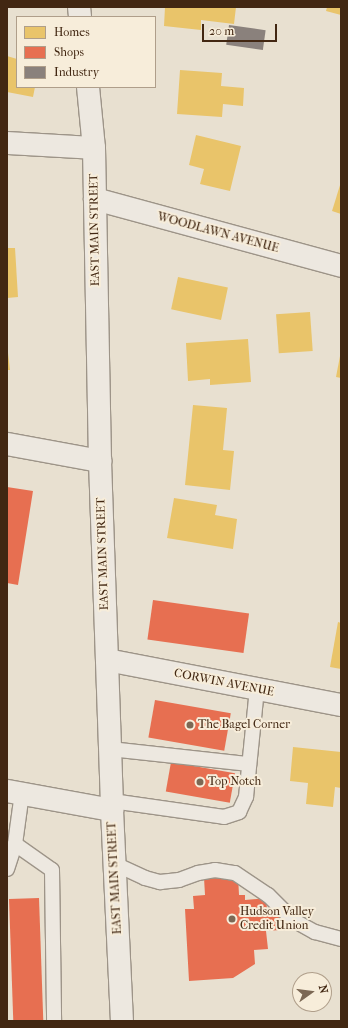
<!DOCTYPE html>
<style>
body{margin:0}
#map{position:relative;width:348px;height:1028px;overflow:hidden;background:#e8e0d0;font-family:"IM FELL French Canon",serif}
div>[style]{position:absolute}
.homes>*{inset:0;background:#e9c46a;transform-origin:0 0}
.shops>*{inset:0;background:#e76f51;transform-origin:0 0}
.industry>*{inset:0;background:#8a817c;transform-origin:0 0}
.roads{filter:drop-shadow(1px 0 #9d9488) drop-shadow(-1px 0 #9d9488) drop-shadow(0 1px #9d9488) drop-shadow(0 -1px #9d9488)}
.lane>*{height:14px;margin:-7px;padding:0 7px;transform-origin:7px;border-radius:7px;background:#ede8e0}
.street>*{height:22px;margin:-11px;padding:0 11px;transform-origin:11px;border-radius:11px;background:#ede8e0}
.secondary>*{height:22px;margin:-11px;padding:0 11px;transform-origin:11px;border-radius:11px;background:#ede8e0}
.dots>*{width:11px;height:11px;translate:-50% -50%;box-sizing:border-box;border:2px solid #f7edda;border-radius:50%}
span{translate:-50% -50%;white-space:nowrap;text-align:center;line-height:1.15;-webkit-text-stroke:4px #f7edda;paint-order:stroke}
.street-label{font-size:12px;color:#422712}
.poi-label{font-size:12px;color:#422712}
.left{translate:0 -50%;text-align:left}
.frame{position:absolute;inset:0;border:8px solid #422712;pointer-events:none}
.legend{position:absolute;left:16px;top:16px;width:140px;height:72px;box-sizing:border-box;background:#f7edda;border:1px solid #af9e8a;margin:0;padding:5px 7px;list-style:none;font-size:12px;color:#422712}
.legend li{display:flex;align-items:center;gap:8px;height:20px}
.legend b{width:20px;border:1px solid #af9e8a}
.north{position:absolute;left:292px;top:972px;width:40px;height:40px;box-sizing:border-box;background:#f7edda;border:1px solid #af9e8a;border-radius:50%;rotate:76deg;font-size:11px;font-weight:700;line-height:16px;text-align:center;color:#422712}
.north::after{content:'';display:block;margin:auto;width:14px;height:18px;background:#7c6854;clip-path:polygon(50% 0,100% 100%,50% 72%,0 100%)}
.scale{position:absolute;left:202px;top:24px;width:75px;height:18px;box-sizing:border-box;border:2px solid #422712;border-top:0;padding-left:5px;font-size:12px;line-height:14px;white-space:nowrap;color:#422712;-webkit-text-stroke:3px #f7edda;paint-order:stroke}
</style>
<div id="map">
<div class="homes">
<div style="clip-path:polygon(165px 7px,236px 7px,234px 24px,201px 20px,201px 30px,164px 26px)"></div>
<div style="clip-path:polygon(327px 7px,341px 7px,341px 15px,326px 11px)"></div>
<div style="clip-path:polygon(7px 56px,17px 59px,17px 87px,35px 87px,33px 97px,7px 92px)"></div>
<div style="clip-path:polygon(180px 70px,222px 73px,221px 86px,244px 88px,243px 106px,223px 104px,222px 117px,177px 114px)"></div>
<div style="clip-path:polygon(196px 135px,241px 146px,230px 191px,200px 184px,204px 169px,189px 165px)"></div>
<div style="clip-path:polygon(341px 182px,341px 214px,332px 211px)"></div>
<div style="clip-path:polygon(7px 248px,15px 248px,18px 297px,7px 298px)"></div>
<div style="left:178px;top:277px;width:51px;height:33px;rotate:12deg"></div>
<div style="left:310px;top:312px;width:39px;height:34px;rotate:86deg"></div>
<div style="clip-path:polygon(248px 339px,251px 382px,210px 385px,210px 379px,188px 381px,186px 343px)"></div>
<div style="clip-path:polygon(7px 344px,10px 370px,7px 370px)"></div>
<div style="clip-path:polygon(340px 356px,341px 356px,341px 378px,336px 377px)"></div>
<div style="clip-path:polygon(193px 405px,227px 408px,223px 450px,234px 451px,230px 490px,185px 485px)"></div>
<div style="clip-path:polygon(174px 498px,217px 505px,215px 515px,237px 519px,233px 549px,167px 538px)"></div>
<div style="clip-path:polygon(338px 622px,341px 623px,341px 669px,330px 667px)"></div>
<div style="clip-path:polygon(293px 747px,341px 752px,341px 788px,335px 787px,333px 807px,306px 804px,308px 783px,290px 781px)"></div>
</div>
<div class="shops">
<div style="clip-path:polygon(7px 487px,33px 491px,18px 585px,7px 583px)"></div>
<div style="left:153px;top:600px;width:97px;height:40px;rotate:8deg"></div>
<div style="left:155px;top:700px;width:77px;height:38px;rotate:10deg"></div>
<div style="left:171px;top:762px;width:65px;height:30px;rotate:10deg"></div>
<div style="clip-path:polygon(238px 875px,239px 895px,245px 895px,245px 900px,266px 898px,267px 909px,279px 908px,280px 930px,266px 931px,268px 949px,254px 950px,255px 964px,233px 978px,189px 981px,185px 909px,194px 909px,193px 896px,205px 895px,204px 878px)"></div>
<div style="left:39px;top:898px;width:123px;height:30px;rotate:88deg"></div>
</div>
<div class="industry">
<div style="left:229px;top:25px;width:37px;height:20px;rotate:8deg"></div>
</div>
<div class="roads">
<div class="lane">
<div style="left:110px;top:749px;width:140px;rotate:6.2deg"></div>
<div style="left:112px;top:801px;width:113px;rotate:8.1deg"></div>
<div style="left:224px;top:817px;width:16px;rotate:-18deg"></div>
<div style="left:239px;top:812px;width:17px;rotate:-65deg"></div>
<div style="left:246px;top:797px;width:109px;rotate:-84.2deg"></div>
<div style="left:15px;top:844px;width:45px;rotate:35.1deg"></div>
<div style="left:52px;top:870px;width:151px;rotate:89.2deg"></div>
<div style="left:115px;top:864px;width:33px;rotate:25deg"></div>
<div style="left:145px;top:878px;width:16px;rotate:15deg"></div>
<div style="left:160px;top:882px;width:19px;rotate:-6deg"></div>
<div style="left:179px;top:880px;width:20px;rotate:-20deg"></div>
<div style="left:198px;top:873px;width:17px;rotate:-10deg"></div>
<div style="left:215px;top:870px;width:20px;rotate:9deg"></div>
<div style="left:235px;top:873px;width:40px;rotate:34deg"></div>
<div style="left:268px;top:895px;width:35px;rotate:45deg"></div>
<div style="left:293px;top:920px;width:25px;rotate:29deg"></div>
<div style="left:315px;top:932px;width:27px;rotate:15deg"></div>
<div style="left:7px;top:869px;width:26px;rotate:-72deg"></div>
<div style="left:15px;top:844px;width:51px;rotate:-82.2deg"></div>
</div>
<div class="street">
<div style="left:7px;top:143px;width:87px;rotate:3.3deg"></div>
<div style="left:95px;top:199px;width:255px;rotate:15.2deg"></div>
<div style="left:7px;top:444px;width:95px;rotate:10.4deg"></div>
<div style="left:107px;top:660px;width:238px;rotate:10.9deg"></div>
<div style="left:7px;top:791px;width:107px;rotate:10.3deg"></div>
</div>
<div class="secondary">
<div style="left:79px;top:7px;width:10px;rotate:84deg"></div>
<div style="left:88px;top:87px;width:61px;rotate:84.4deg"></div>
<div style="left:94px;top:148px;width:313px;rotate:88.9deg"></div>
<div style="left:100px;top:461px;width:349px;rotate:88deg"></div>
<div style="left:112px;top:810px;width:211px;rotate:87.3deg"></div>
</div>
</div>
<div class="dots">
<div style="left:190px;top:725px;background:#7c6854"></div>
<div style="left:200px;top:782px;background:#7c6854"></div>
<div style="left:232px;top:919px;background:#7c6854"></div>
</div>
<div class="street-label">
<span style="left:95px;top:230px;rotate:-91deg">EAST MAIN STREET</span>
<span style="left:218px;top:233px;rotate:15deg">WOODLAWN AVENUE</span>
<span style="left:103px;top:554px;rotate:-92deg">EAST MAIN STREET</span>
<span style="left:224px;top:683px;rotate:11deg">CORWIN AVENUE</span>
<span style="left:115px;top:878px;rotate:-93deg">EAST MAIN STREET</span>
</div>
<div class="poi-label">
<span class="left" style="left:198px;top:725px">The Bagel Corner</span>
<span class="left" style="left:208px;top:782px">Top Notch</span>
<span class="left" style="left:240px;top:919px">Hudson Valley<br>Credit Union</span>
</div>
<div class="frame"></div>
<ul class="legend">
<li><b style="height:11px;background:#e9c46a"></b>Homes</li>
<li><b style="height:11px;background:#e76f51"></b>Shops</li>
<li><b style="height:11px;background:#8a817c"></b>Industry</li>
</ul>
<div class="north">N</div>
<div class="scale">20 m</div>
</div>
